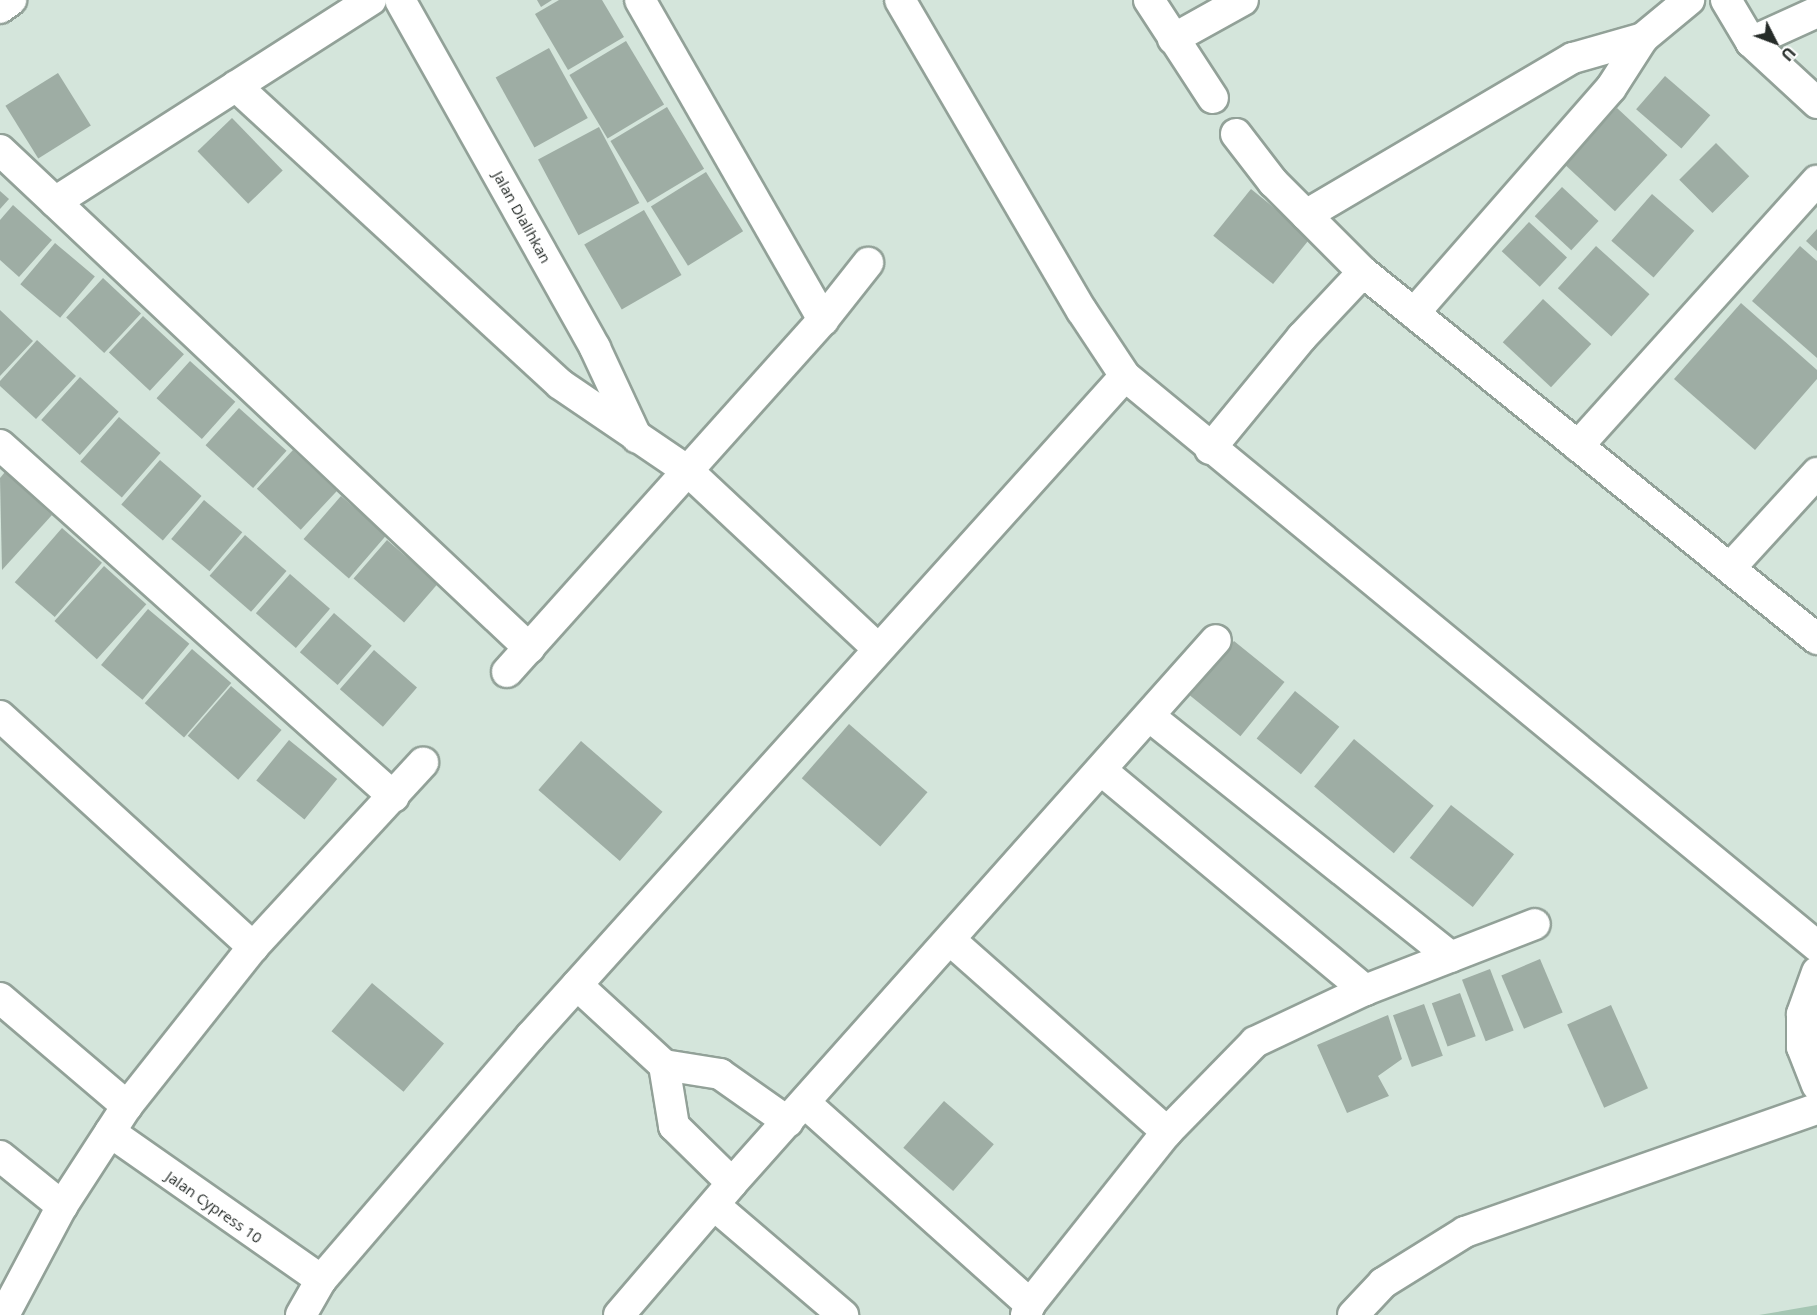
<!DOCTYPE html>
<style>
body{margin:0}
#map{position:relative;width:1817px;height:1315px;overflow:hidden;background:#d4e5db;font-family:"Open Sans",sans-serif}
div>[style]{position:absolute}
.water>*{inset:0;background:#a5c6b3}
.building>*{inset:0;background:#9eada4;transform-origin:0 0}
.roads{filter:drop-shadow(2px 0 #92a198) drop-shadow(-2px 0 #92a198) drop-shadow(0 2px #92a198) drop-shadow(0 -2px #92a198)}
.street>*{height:30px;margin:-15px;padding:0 15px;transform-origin:15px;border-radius:15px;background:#fff}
span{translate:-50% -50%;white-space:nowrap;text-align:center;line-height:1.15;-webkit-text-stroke:4.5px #fff;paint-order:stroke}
.street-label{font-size:15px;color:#262c29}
.north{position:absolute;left:1745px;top:12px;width:60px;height:60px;-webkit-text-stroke:4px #fff;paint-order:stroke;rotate:132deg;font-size:16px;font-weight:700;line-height:24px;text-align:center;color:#262c29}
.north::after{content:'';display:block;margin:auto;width:21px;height:27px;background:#262c29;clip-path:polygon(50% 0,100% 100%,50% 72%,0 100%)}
</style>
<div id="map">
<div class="water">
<div style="clip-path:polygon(1817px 1305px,1817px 1315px,1759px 1315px)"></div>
</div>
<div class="building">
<div style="clip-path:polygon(537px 0,552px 0,541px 7px)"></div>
<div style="clip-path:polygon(559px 0,602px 0,624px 37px,568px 70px,535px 14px)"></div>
<div style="left:626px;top:41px;width:74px;height:66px;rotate:59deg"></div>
<div style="left:549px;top:48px;width:80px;height:61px;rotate:61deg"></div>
<div style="left:58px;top:73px;width:62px;height:62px;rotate:58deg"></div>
<div style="left:1665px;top:76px;width:60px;height:44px;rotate:41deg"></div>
<div style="left:667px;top:107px;width:72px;height:66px;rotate:59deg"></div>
<div style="left:1617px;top:108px;width:69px;height:77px;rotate:43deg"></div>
<div style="left:232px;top:118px;width:73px;height:48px;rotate:46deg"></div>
<div style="left:599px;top:127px;width:86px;height:69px;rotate:62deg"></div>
<div style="left:1716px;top:143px;width:47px;height:52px;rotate:45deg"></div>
<div style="left:706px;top:172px;width:70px;height:65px;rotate:58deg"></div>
<div style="left:1562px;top:187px;width:50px;height:40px;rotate:43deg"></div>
<div style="left:1251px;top:189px;width:77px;height:60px;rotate:39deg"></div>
<div style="clip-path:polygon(0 191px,9px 199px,0 209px)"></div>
<div style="left:1652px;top:194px;width:56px;height:62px;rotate:41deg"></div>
<div style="clip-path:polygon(13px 205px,52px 240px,19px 277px,0 260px,0 220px)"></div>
<div style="left:644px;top:210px;width:75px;height:69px;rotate:60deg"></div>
<div style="left:1529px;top:222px;width:52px;height:40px;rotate:43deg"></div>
<div style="clip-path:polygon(1817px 229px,1817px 251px,1806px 241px)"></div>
<div style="left:55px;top:243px;width:52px;height:54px;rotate:40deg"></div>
<div style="left:1596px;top:246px;width:72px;height:57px;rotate:42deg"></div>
<div style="clip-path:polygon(1800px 246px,1817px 261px,1817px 358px,1752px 301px)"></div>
<div style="left:103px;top:278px;width:52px;height:54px;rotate:43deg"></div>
<div style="left:1543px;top:299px;width:66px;height:59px;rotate:43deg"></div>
<div style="clip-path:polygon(1741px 303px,1817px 370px,1817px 379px,1755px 450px,1674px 379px)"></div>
<div style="clip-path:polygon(0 310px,33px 341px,0 376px)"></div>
<div style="left:143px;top:316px;width:56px;height:50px;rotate:43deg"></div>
<div style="clip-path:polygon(37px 340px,76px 376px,36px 419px,0 386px,0 381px)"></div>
<div style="left:190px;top:361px;width:61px;height:50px;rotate:42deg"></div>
<div style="left:80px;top:377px;width:52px;height:58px;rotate:42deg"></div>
<div style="left:239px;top:408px;width:64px;height:50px;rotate:42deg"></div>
<div style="left:119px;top:417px;width:55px;height:59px;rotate:41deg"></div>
<div style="left:293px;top:450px;width:60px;height:53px;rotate:43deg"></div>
<div style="left:160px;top:460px;width:55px;height:59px;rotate:41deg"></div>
<div style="clip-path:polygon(5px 472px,52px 515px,2px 570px,0 478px)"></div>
<div style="left:341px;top:496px;width:60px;height:57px;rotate:41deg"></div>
<div style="left:204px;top:500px;width:50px;height:51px;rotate:40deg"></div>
<div style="left:62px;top:528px;width:53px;height:72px;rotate:41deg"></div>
<div style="left:245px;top:535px;width:55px;height:54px;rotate:41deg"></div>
<div style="left:387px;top:540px;width:67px;height:51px;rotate:41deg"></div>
<div style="left:104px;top:566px;width:57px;height:74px;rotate:42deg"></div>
<div style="left:290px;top:574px;width:53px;height:52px;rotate:41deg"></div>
<div style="left:148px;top:609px;width:54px;height:73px;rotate:40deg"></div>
<div style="left:334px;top:613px;width:50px;height:52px;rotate:41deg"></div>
<div style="left:1234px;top:641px;width:65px;height:70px;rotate:39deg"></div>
<div style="left:192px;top:649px;width:52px;height:72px;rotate:41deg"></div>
<div style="left:374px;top:650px;width:57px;height:52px;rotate:41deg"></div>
<div style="left:231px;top:686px;width:67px;height:66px;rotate:41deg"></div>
<div style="left:1295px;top:691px;width:57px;height:61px;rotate:39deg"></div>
<div style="left:849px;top:724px;width:104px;height:72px;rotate:41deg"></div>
<div style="left:1354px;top:739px;width:104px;height:62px;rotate:40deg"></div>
<div style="left:289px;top:740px;width:62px;height:52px;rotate:39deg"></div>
<div style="left:581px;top:741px;width:108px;height:65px;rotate:41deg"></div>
<div style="left:1451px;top:805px;width:80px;height:67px;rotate:38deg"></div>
<div style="left:1540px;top:959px;width:58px;height:42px;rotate:67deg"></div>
<div style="left:1490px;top:969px;width:66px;height:30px;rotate:69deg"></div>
<div style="left:372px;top:983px;width:94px;height:63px;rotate:40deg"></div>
<div style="left:1460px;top:993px;width:46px;height:30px;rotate:70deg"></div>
<div style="left:1424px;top:1004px;width:55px;height:33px;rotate:70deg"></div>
<div style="left:1611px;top:1005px;width:91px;height:48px;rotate:66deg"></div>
<div style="clip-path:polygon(1388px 1015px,1402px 1059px,1378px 1076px,1389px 1096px,1347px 1113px,1317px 1045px)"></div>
<div style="left:944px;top:1101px;width:66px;height:62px;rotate:41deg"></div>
</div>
<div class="roads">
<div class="street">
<div style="left:400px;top:0;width:399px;rotate:60.7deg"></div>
<div style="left:595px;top:348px;width:99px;rotate:65deg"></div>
<div style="left:640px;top:0;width:369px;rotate:60.2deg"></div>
<div style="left:900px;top:0;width:360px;rotate:59.7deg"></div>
<div style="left:1082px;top:311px;width:78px;rotate:56.5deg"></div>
<div style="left:1125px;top:376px;width:897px;rotate:39.48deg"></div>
<div style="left:1149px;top:0;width:117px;rotate:56.9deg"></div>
<div style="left:1726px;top:0;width:49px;rotate:59.2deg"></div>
<div style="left:1751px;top:42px;width:90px;rotate:42.7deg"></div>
<div style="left:0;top:8px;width:14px;rotate:-36deg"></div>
<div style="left:1173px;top:39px;width:80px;rotate:-29.1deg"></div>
<div style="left:1751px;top:42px;width:72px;rotate:-24.4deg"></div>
<div style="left:236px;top:86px;width:440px;rotate:42.6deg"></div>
<div style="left:560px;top:384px;width:155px;rotate:34.2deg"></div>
<div style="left:688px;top:471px;width:260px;rotate:43.1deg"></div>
<div style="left:1236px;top:134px;width:61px;rotate:52.4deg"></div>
<div style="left:1273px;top:182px;width:127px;rotate:45deg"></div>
<div style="left:1363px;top:272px;width:584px;rotate:38.95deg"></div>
<div style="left:0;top:150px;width:727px;rotate:43.27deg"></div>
<div style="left:55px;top:202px;width:375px;rotate:-32.6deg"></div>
<div style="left:1306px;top:215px;width:310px;rotate:-30.5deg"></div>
<div style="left:1573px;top:58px;width:73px;rotate:-15.9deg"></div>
<div style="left:1414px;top:313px;width:299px;rotate:-48.8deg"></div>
<div style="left:1611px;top:88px;width:59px;rotate:-57.4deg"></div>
<div style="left:1643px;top:38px;width:60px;rotate:-39.6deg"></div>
<div style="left:0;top:445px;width:528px;rotate:41.78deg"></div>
<div style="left:1578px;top:446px;width:357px;rotate:-48deg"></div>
<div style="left:1210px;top:449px;width:145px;rotate:-50.6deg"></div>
<div style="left:1302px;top:337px;width:89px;rotate:-46.8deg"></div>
<div style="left:1730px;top:568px;width:129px;rotate:-47.5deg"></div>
<div style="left:507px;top:672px;width:473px;rotate:-48.1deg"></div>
<div style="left:823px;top:320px;width:73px;rotate:-51.7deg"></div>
<div style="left:0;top:716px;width:343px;rotate:42.4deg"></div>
<div style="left:1149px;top:716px;width:386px;rotate:38.6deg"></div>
<div style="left:1101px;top:770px;width:344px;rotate:39.8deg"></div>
<div style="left:950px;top:940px;width:290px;rotate:41.5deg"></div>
<div style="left:1817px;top:972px;width:45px;rotate:109.7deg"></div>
<div style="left:1802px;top:1014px;width:33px;rotate:90deg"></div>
<div style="left:1802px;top:1047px;width:41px;rotate:68.5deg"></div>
<div style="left:577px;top:985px;width:118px;rotate:42.6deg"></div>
<div style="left:664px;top:1065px;width:57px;rotate:9.1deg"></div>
<div style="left:720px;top:1074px;width:83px;rotate:35.2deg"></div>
<div style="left:0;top:998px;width:167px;rotate:40.4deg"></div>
<div style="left:664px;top:1065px;width:62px;rotate:80.7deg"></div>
<div style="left:674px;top:1126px;width:81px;rotate:44.5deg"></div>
<div style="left:805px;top:1103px;width:302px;rotate:41.8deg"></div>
<div style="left:110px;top:1132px;width:258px;rotate:35deg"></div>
<div style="left:0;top:1156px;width:80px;rotate:38.9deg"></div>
<div style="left:714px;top:1205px;width:170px;rotate:40.5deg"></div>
<div style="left:4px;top:1315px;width:123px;rotate:-62deg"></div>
<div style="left:62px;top:1206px;width:119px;rotate:-57deg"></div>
<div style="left:127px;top:1106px;width:203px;rotate:-51.6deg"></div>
<div style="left:253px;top:947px;width:251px;rotate:-47.3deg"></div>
<div style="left:301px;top:1315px;width:40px;rotate:-60.3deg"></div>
<div style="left:321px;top:1280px;width:321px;rotate:-49.3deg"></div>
<div style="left:530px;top:1037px;width:889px;rotate:-48.01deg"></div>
<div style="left:619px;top:1315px;width:174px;rotate:-49.4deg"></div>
<div style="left:732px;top:1183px;width:727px;rotate:-48.29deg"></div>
<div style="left:1026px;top:1315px;width:12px;rotate:-70deg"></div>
<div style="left:1030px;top:1304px;width:220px;rotate:-51.5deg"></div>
<div style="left:1167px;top:1132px;width:126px;rotate:-45.6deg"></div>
<div style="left:1255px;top:1042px;width:122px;rotate:-25.3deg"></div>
<div style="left:1365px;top:990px;width:182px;rotate:-21.2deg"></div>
<div style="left:1353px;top:1315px;width:44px;rotate:-46.8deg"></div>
<div style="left:1383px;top:1283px;width:97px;rotate:-31.9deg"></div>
<div style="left:1465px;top:1232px;width:373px;rotate:-19.3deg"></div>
</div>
</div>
<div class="street-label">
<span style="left:522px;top:217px;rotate:61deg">Jalan Dialihkan</span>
<span style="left:214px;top:1207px;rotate:35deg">Jalan Cypress 10</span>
</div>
<div class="north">U</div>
</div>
